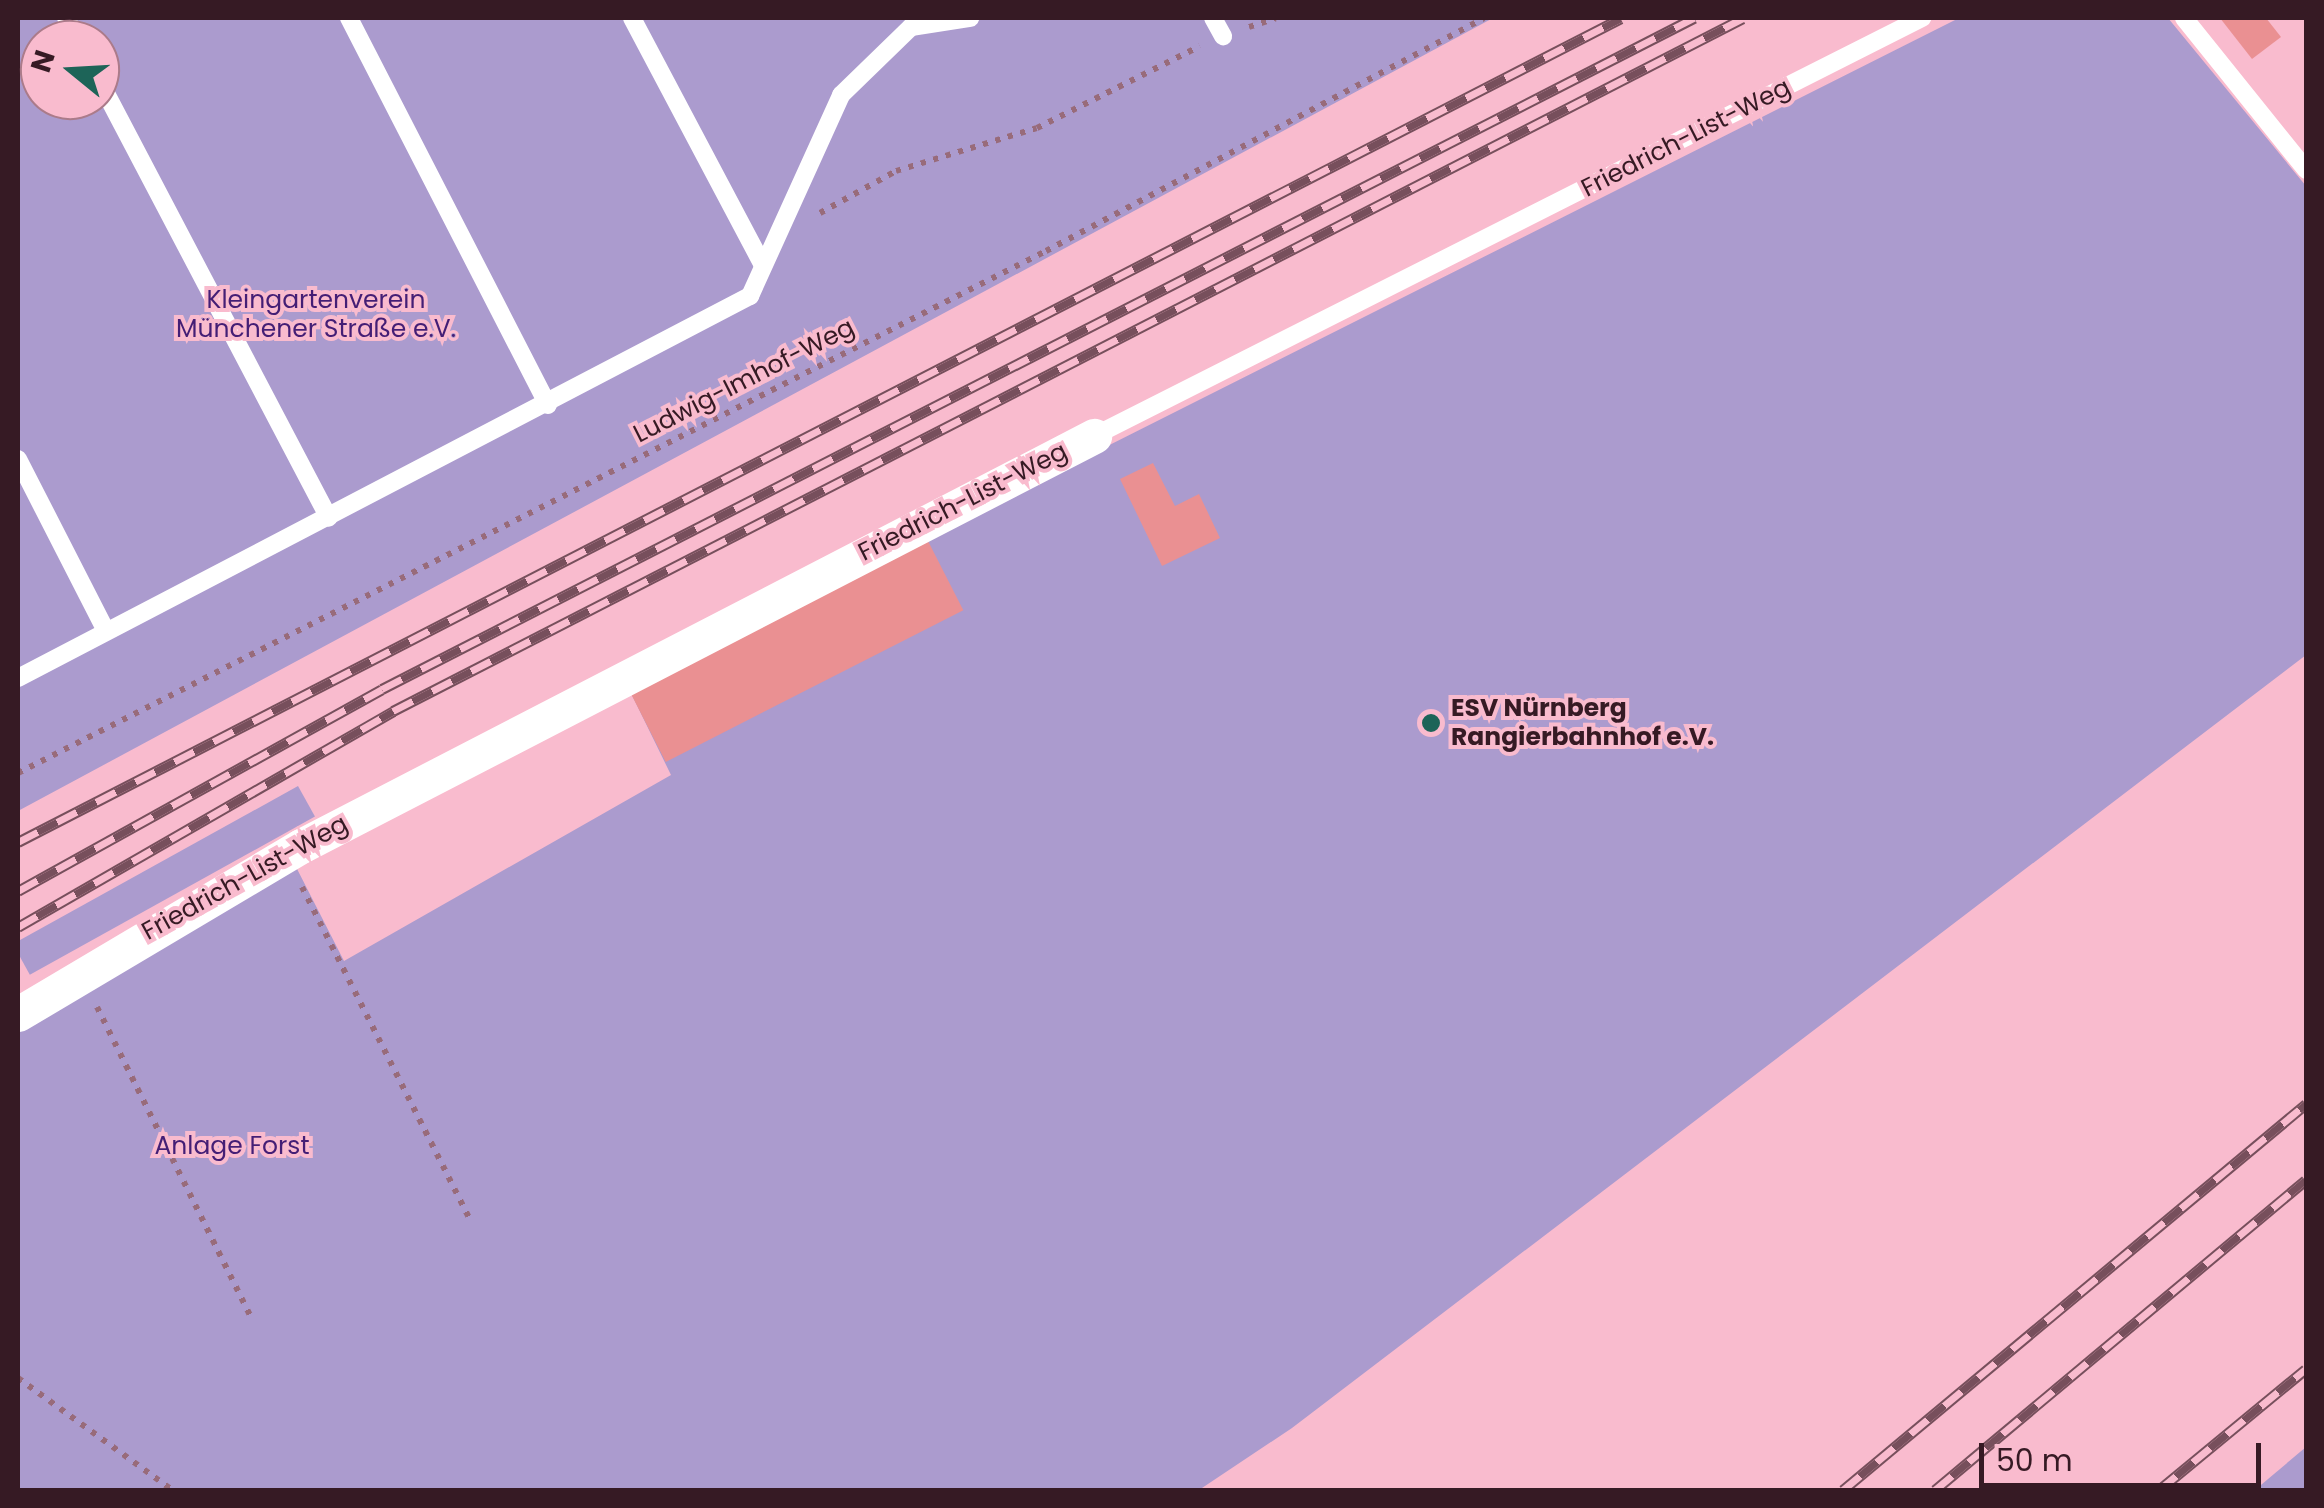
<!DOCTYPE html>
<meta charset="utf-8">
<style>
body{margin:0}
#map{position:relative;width:2324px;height:1508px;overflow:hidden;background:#f9bbce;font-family:Poppins,sans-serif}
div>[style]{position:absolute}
.green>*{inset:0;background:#ab9bce;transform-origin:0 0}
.building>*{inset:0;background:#ea9092;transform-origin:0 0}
.path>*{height:6px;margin-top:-3px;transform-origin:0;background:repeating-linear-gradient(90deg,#986b7a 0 5px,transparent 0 13px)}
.lane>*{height:18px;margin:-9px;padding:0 9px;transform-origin:9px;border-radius:9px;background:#fff}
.street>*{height:35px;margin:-17.5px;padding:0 17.5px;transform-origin:17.5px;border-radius:17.5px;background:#fff}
.rail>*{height:11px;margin-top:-5.5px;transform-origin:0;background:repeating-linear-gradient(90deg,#f9bbce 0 22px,#774f5c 0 44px);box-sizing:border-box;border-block:2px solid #774f5c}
.dots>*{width:28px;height:28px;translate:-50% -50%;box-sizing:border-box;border:5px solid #f9bbce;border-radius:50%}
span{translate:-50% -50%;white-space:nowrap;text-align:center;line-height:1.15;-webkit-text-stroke:8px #f9bbce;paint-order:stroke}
.street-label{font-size:25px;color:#361a24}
.park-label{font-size:25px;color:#441e75}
.poi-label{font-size:25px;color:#361a24;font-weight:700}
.left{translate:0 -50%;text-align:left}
.frame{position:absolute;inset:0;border:20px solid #361a24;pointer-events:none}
.north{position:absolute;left:20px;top:20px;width:100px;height:100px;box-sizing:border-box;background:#f9bbce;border:2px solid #ab7b8a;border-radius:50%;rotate:288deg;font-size:28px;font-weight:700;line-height:40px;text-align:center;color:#361a24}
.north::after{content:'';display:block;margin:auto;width:35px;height:45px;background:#1d6458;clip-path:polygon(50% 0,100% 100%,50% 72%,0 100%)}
.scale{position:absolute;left:1979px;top:1443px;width:282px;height:45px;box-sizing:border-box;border:5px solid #361a24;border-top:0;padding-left:12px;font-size:30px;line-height:35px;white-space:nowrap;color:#361a24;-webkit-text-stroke:8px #f9bbce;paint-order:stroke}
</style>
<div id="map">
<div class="green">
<div style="clip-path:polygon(evenodd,18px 18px,1493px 18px,18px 811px,18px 18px,40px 40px,100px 40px,100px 100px,40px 100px,40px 40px)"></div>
<div style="clip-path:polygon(1959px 18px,2168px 18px,2306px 186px,2306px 655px,1292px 1428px,1199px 1490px,18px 1490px,18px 1033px,85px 982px,294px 863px,344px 961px,671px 775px,628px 687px)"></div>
<div style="left:298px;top:786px;width:35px;height:326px;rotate:61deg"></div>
<div style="clip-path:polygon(2306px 1447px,2306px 1490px,2255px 1490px)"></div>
</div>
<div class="building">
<div style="clip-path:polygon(2220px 18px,2266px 18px,2281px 37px,2252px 59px)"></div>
<div style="clip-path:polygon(1153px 463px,1175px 506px,1199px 494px,1220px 538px,1162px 566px,1120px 479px)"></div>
<div style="left:927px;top:539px;width:80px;height:334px;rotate:63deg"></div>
</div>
<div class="path">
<div style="left:1249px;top:27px;width:28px;rotate:-18deg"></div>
<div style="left:820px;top:213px;width:87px;rotate:-28.9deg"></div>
<div style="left:896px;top:171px;width:147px;rotate:-17deg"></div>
<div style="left:1037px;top:128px;width:182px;rotate:-26.7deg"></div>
<div style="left:18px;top:773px;width:1153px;rotate:-26.92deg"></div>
<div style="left:1046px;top:251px;width:496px;rotate:-28deg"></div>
<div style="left:302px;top:887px;width:374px;rotate:63.2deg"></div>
<div style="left:97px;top:1007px;width:344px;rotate:63.6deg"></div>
<div style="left:18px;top:1378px;width:190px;rotate:36deg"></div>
</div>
<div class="lane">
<div style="left:66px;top:18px;width:25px;rotate:61deg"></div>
<div style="left:349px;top:18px;width:435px;rotate:62.8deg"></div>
<div style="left:632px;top:18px;width:280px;rotate:62.1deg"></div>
<div style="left:1213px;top:18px;width:21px;rotate:61deg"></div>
<div style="left:2184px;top:18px;width:195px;rotate:51.2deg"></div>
<div style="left:100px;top:82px;width:492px;rotate:62.3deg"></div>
<div style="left:1094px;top:436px;width:928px;rotate:-26.79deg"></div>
<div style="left:18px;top:459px;width:193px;rotate:62.9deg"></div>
<div style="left:18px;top:678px;width:826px;rotate:-27.56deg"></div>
<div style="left:750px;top:296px;width:221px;rotate:-65.6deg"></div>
<div style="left:841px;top:95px;width:98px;rotate:-44.2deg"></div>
<div style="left:911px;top:27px;width:60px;rotate:-8.7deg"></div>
</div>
<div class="street">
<div style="left:18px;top:1014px;width:329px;rotate:-30.7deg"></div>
<div style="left:301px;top:846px;width:893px;rotate:-27.34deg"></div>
</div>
<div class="rail">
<div style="left:18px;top:842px;width:1802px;rotate:-27.2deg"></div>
<div style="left:18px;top:891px;width:416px;rotate:-29deg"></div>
<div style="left:382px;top:689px;width:1474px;rotate:-27.09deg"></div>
<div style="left:18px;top:927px;width:433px;rotate:-29.9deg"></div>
<div style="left:393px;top:711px;width:1517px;rotate:-27.17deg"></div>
<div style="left:1843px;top:1490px;width:603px;rotate:-39.82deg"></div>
<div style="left:1935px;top:1490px;width:483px;rotate:-39.9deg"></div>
<div style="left:2159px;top:1490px;width:190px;rotate:-39.5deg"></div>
</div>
<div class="dots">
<div style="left:1431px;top:723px;background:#1d6458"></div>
</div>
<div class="street-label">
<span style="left:1686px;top:138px;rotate:-27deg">Friedrich-List-Weg</span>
<span style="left:744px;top:381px;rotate:-27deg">Ludwig-Imhof-Weg</span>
<span style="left:963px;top:502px;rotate:-27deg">Friedrich-List-Weg</span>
<span style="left:245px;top:878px;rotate:-29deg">Friedrich-List-Weg</span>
</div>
<div class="park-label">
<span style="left:316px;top:315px">Kleingartenverein<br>Münchener Straße e.V.</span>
<span style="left:232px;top:1146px">Anlage Forst</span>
</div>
<div class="poi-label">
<span class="left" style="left:1451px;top:723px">ESV Nürnberg<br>Rangierbahnhof e.V.</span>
</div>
<div class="frame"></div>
<div class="north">N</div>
<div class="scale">50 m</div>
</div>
